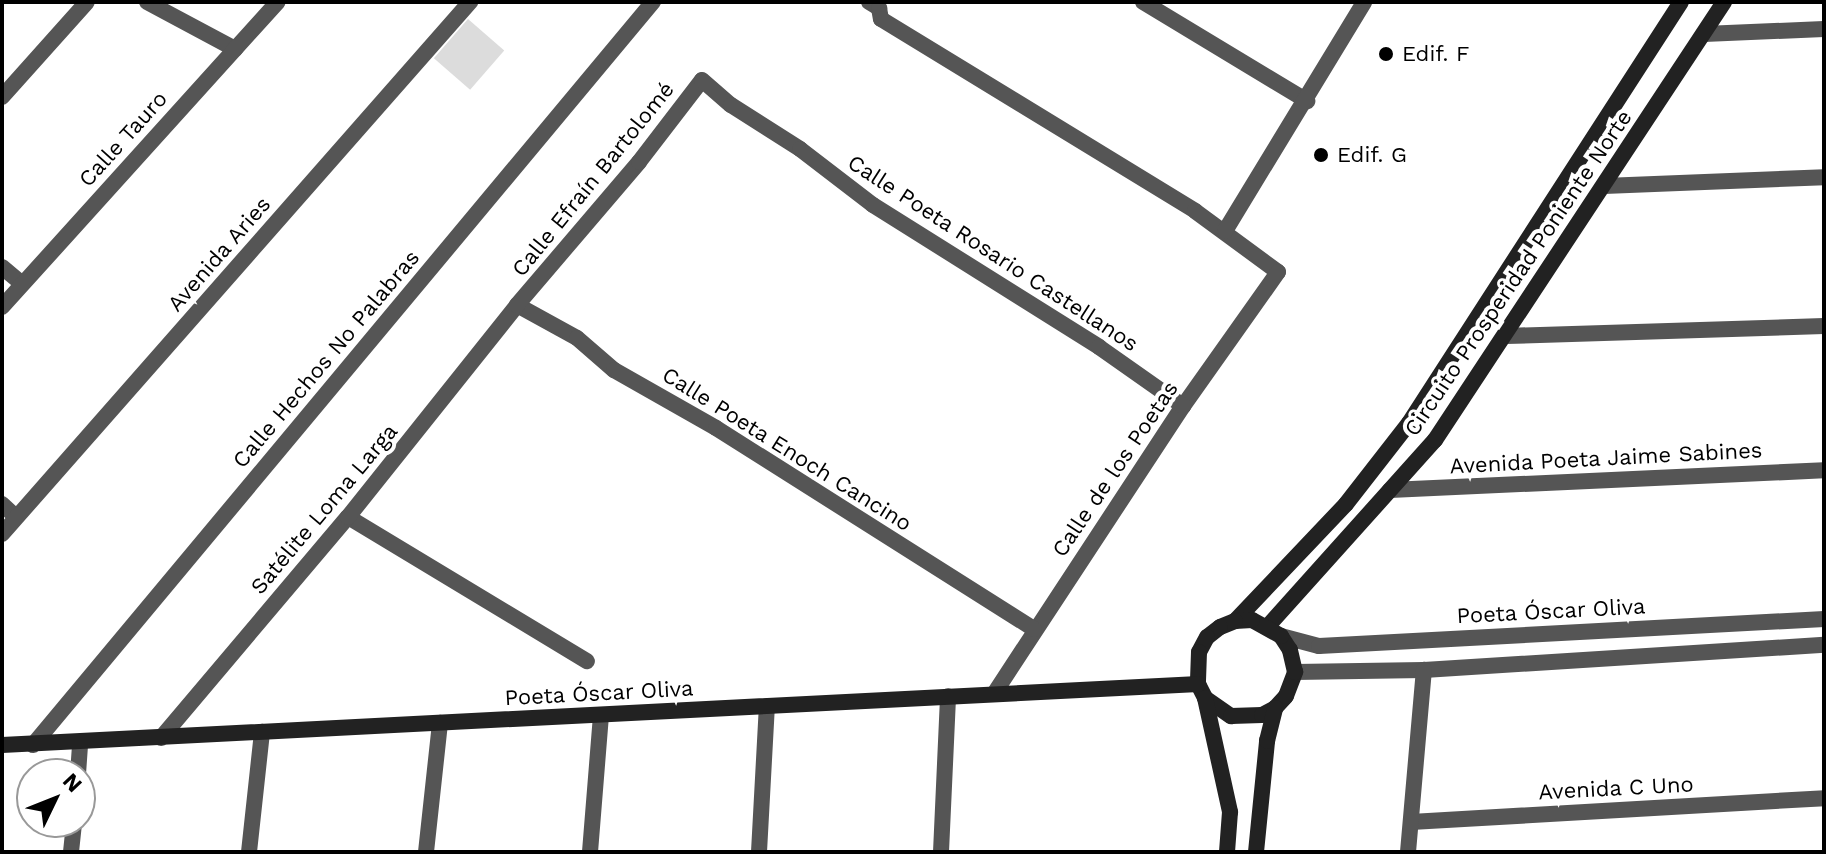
<!DOCTYPE html>
<meta charset="utf-8">
<style>
body{margin:0}
#map{position:relative;width:1826px;height:854px;overflow:hidden;background:#fff;font-family:"Work Sans",sans-serif}
div>[style]{position:absolute}
.green>*{inset:0;background:#dcdcdc;transform-origin:0 0}
.street>*{height:16px;margin:-8px;padding:0 8px;transform-origin:8px;border-radius:8px;background:#555}
.secondary>*{height:16px;margin:-8px;padding:0 8px;transform-origin:8px;border-radius:8px;background:#222}
.dots>*{width:22px;height:22px;translate:-50% -50%;box-sizing:border-box;border:4px solid #fff;border-radius:50%}
span{translate:-50% -50%;white-space:nowrap;text-align:center;line-height:1.15;-webkit-text-stroke:8px #fff;paint-order:stroke}
.poi-label{font-size:22px;color:#000}
.left{translate:0 -50%;text-align:left}
.street-label{font-size:22px;color:#000}
.frame{position:absolute;inset:0;border:4px solid #000;pointer-events:none}
.north{position:absolute;left:16px;top:758px;width:80px;height:80px;box-sizing:border-box;background:#fff;border:2px solid #999;border-radius:50%;rotate:47deg;font-size:22px;font-weight:700;line-height:32px;text-align:center;color:#000}
.north::after{content:'';display:block;margin:auto;width:28px;height:36px;background:#000;clip-path:polygon(50% 0,100% 100%,50% 72%,0 100%)}
</style>
<div id="map">
<div class="green">
<div style="left:468px;top:19px;width:48px;height:52px;rotate:41deg"></div>
</div>
<div class="street">
<div style="left:147px;top:2px;width:100px;rotate:28.1deg"></div>
<div style="left:869px;top:2px;width:12px;rotate:31deg"></div>
<div style="left:879px;top:8px;width:11px;rotate:80deg"></div>
<div style="left:881px;top:19px;width:368px;rotate:31.4deg"></div>
<div style="left:1195px;top:211px;width:103px;rotate:36.3deg"></div>
<div style="left:1278px;top:272px;width:164px;rotate:125.3deg"></div>
<div style="left:1183px;top:406px;width:344px;rotate:123.3deg"></div>
<div style="left:1143px;top:2px;width:192px;rotate:31.1deg"></div>
<div style="left:1704px;top:34px;width:120px;rotate:-2.4deg"></div>
<div style="left:2px;top:97px;width:127px;rotate:-48.2deg"></div>
<div style="left:1604px;top:186px;width:220px;rotate:-2.3deg"></div>
<div style="left:1225px;top:231px;width:268px;rotate:-58.7deg"></div>
<div style="left:2px;top:267px;width:26px;rotate:40deg"></div>
<div style="left:517px;top:305px;width:68px;rotate:28.8deg"></div>
<div style="left:577px;top:338px;width:49px;rotate:40.9deg"></div>
<div style="left:614px;top:370px;width:117px;rotate:29.6deg"></div>
<div style="left:716px;top:428px;width:376px;rotate:32.3deg"></div>
<div style="left:2px;top:307px;width:411px;rotate:-47.9deg"></div>
<div style="left:1506px;top:336px;width:318px;rotate:-1.8deg"></div>
<div style="left:1390px;top:490px;width:434px;rotate:-2.6deg"></div>
<div style="left:2px;top:504px;width:19px;rotate:43deg"></div>
<div style="left:348px;top:517px;width:279px;rotate:31.1deg"></div>
<div style="left:2px;top:534px;width:709px;rotate:-48.66deg"></div>
<div style="left:1281px;top:636px;width:39px;rotate:15deg"></div>
<div style="left:1319px;top:646px;width:506px;rotate:-3.06deg"></div>
<div style="left:1295px;top:672px;width:129px;rotate:-0.9deg"></div>
<div style="left:1424px;top:670px;width:401px;rotate:-3.6deg"></div>
<div style="left:161px;top:738px;width:289px;rotate:-49.8deg"></div>
<div style="left:348px;top:517px;width:271px;rotate:-51.4deg"></div>
<div style="left:517px;top:305px;width:188px;rotate:-49.5deg"></div>
<div style="left:639px;top:162px;width:103px;rotate:-52.5deg"></div>
<div style="left:702px;top:80px;width:38px;rotate:41deg"></div>
<div style="left:731px;top:105px;width:82px;rotate:32.5deg"></div>
<div style="left:800px;top:149px;width:92px;rotate:37.5deg"></div>
<div style="left:873px;top:205px;width:267px;rotate:32.1deg"></div>
<div style="left:1099px;top:347px;width:103px;rotate:35.1deg"></div>
<div style="left:33px;top:745px;width:968px;rotate:-50.16deg"></div>
<div style="left:78px;top:774px;width:32px;rotate:-86deg"></div>
<div style="left:1411px;top:822px;width:414px;rotate:-3.3deg"></div>
<div style="left:71px;top:852px;width:30px;rotate:-84deg"></div>
<div style="left:249px;top:852px;width:121px;rotate:-83.8deg"></div>
<div style="left:426px;top:852px;width:130px;rotate:-83.8deg"></div>
<div style="left:590px;top:852px;width:136px;rotate:-85.4deg"></div>
<div style="left:759px;top:852px;width:146px;rotate:-86.9deg"></div>
<div style="left:941px;top:852px;width:156px;rotate:-87.4deg"></div>
<div style="left:1408px;top:852px;width:183px;rotate:-85deg"></div>
</div>
<div class="secondary">
<div style="left:1235px;top:621px;width:161px;rotate:-46.5deg"></div>
<div style="left:1346px;top:504px;width:103px;rotate:-52.1deg"></div>
<div style="left:1409px;top:423px;width:501px;rotate:-57.13deg"></div>
<div style="left:1268px;top:626px;width:250px;rotate:-48.1deg"></div>
<div style="left:1435px;top:440px;width:525px;rotate:-56.58deg"></div>
<div style="left:1205px;top:698px;width:32px;rotate:35deg"></div>
<div style="left:1231px;top:716px;width:31px;rotate:-2deg"></div>
<div style="left:1262px;top:715px;width:15px;rotate:-28deg"></div>
<div style="left:1275px;top:708px;width:16px;rotate:-47deg"></div>
<div style="left:1286px;top:696px;width:26px;rotate:-69deg"></div>
<div style="left:1295px;top:672px;width:23px;rotate:-103deg"></div>
<div style="left:1290px;top:650px;width:17px;rotate:-123deg"></div>
<div style="left:1281px;top:636px;width:33px;rotate:-151deg"></div>
<div style="left:1252px;top:620px;width:17px;rotate:177deg"></div>
<div style="left:1235px;top:621px;width:16px;rotate:158deg"></div>
<div style="left:1220px;top:627px;width:16px;rotate:142deg"></div>
<div style="left:1207px;top:637px;width:17px;rotate:118deg"></div>
<div style="left:1199px;top:652px;width:32px;rotate:92deg"></div>
<div style="left:1198px;top:684px;width:16px;rotate:63deg"></div>
<div style="left:1205px;top:698px;width:117px;rotate:77.6deg"></div>
<div style="left:1230px;top:812px;width:40px;rotate:94.3deg"></div>
<div style="left:2px;top:745px;width:1198px;rotate:-2.92deg"></div>
<div style="left:1256px;top:852px;width:112px;rotate:-84.3deg"></div>
<div style="left:1267px;top:741px;width:34px;rotate:-76deg"></div>
</div>
<div class="dots">
<div style="left:1386px;top:54px;background:#000"></div>
<div style="left:1321px;top:155px;background:#000"></div>
</div>
<div class="poi-label">
<span class="left" style="left:1402px;top:54px">Edif. F</span>
<span class="left" style="left:1337px;top:155px">Edif. G</span>
</div>
<div class="street-label">
<span style="left:123px;top:139px;rotate:-48deg">Calle Tauro</span>
<span style="left:593px;top:179px;rotate:-51deg">Calle Efraín Bartolomé</span>
<span style="left:993px;top:253px;rotate:33deg">Calle Poeta Rosario Castellanos</span>
<span style="left:219px;top:254px;rotate:-49deg">Avenida Aries</span>
<span style="left:1518px;top:273px;rotate:-56deg">Circuito Prosperidad Poniente Norte</span>
<span style="left:326px;top:359px;rotate:-50deg">Calle Hechos No Palabras</span>
<span style="left:787px;top:449px;rotate:32deg">Calle Poeta Enoch Cancino</span>
<span style="left:1606px;top:458px;rotate:-3deg">Avenida Poeta Jaime Sabines</span>
<span style="left:1115px;top:469px;rotate:-56deg">Calle de los Poetas</span>
<span style="left:324px;top:509px;rotate:-50deg">Satélite Loma Larga</span>
<span style="left:1551px;top:611px;rotate:-3deg">Poeta Óscar Oliva</span>
<span style="left:599px;top:693px;rotate:-3deg">Poeta Óscar Oliva</span>
<span style="left:1616px;top:788px;rotate:-3deg">Avenida C Uno</span>
</div>
<div class="frame"></div>
<div class="north">N</div>
</div>
